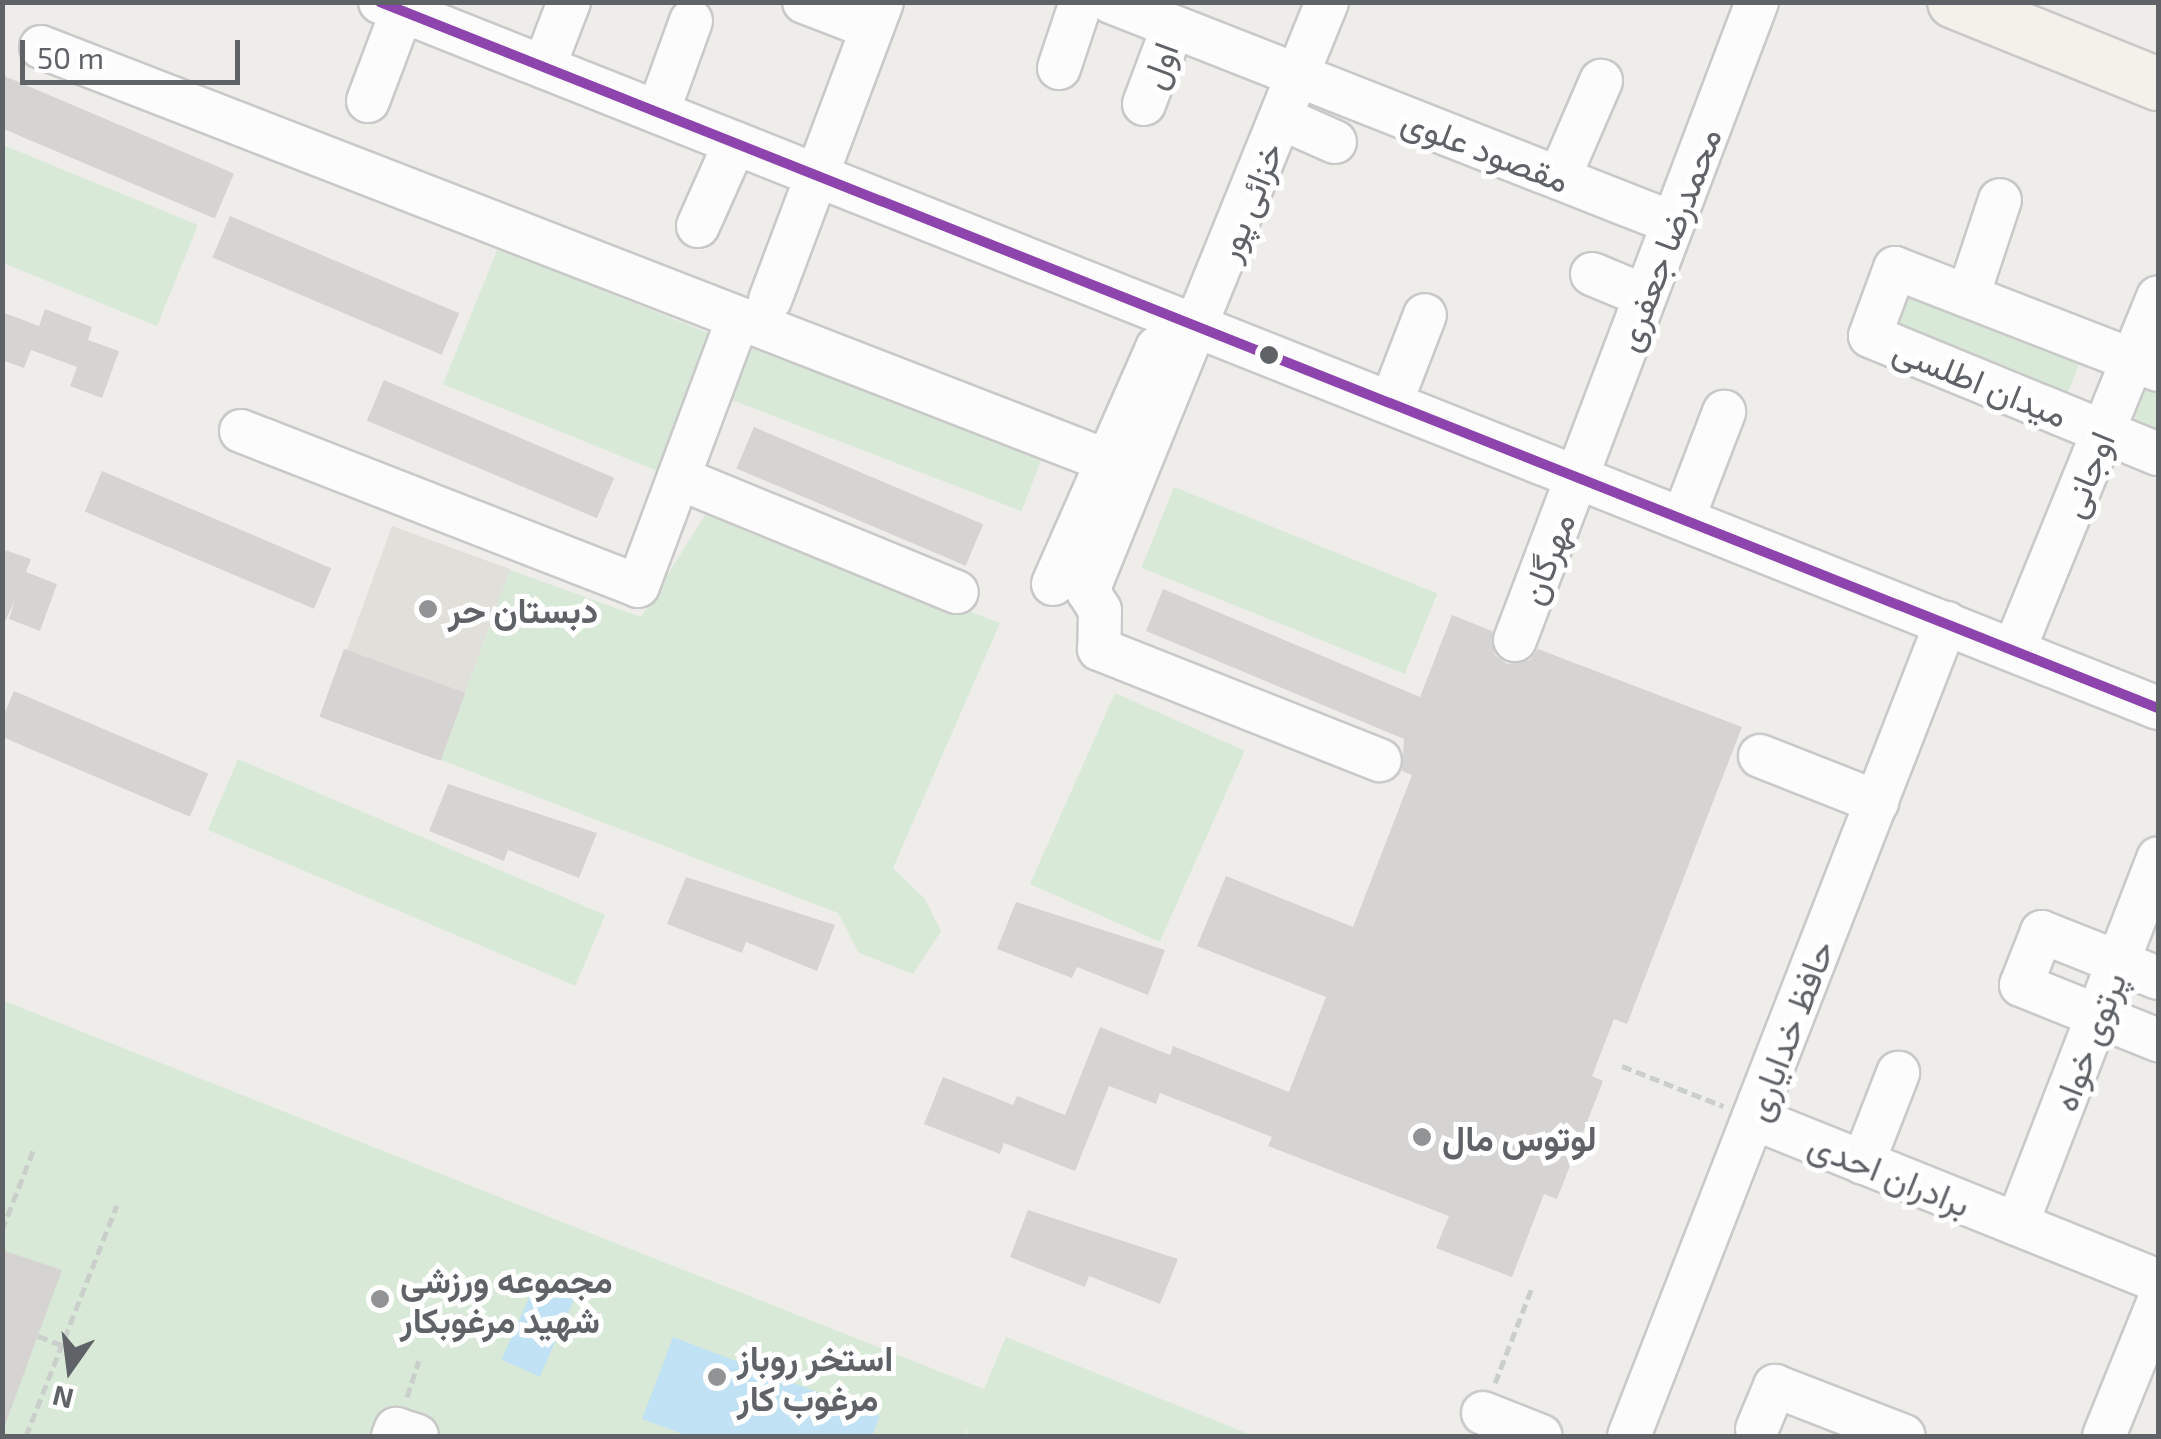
<!DOCTYPE html>
<meta charset="utf-8">
<style>
body{margin:0}
#map{position:relative;width:2161px;height:1439px;overflow:hidden;background:#eeedea;font-family:"Exo 2",Vazirmatn,sans-serif}
div>[style]{position:absolute}
.education>*{inset:0;background:#e1dfda;transform-origin:0 0}
.green>*{inset:0;background:#d9e9d7;transform-origin:0 0}
.water>*{inset:0;background:#c1e2f5;transform-origin:0 0}
.building>*{inset:0;background:#d5d4d3;transform-origin:0 0}
.path>*{height:5px;margin-top:-2.5px;transform-origin:0;background:repeating-linear-gradient(90deg,#cacfcc 0 10px,transparent 0 15px)}
.roads{filter:drop-shadow(2px 0 #c9c9c9) drop-shadow(-2px 0 #c9c9c9) drop-shadow(0 2px #c9c9c9) drop-shadow(0 -2px #c9c9c9)}
.minor>*{height:42px;margin:-21px;padding:0 21px;transform-origin:21px;border-radius:21px;background:#fcfcfc}
.major>*{height:52px;margin:-26px;padding:0 26px;transform-origin:26px;border-radius:26px;background:#f3f1ea}
.bus-1>*{height:10px;margin:-5px;padding:0 5px;transform-origin:5px;border-radius:5px;background:#8e44ad}
.dots>*{width:28px;height:28px;translate:-50% -50%;box-sizing:border-box;border:5px solid #fff;border-radius:50%}
span{translate:-50% -50%;white-space:nowrap;text-align:center;line-height:1.15;-webkit-text-stroke:10px #fff;paint-order:stroke}
.street-label{font-size:35px;color:#5f6367}
.poi-label{font-size:35px;color:#5f6367;font-weight:700}
.left{translate:0 -50%;text-align:left}
.frame{position:absolute;inset:0;border:5px solid #5f6367;pointer-events:none}
.north{position:absolute;left:20px;top:1319px;width:100px;height:100px;-webkit-text-stroke:8px #fff;paint-order:stroke;rotate:194deg;font-size:28px;font-weight:700;line-height:40px;text-align:center;color:#5f6367}
.north::after{content:'';display:block;margin:auto;width:35px;height:45px;background:#5f6367;clip-path:polygon(50% 0,100% 100%,50% 72%,0 100%)}
.scale{position:absolute;left:20px;top:40px;width:220px;height:45px;box-sizing:border-box;border:5px solid #5f6367;border-top:0;padding-left:12px;font-size:30px;line-height:35px;white-space:nowrap;color:#5f6367;-webkit-text-stroke:8px #fff;paint-order:stroke}
</style>
<div id="map">
<div class="education">
<div style="left:392px;top:526px;width:126px;height:204px;rotate:20deg"></div>
</div>
<div class="green">
<div style="clip-path:polygon(3px 145px,198px 225px,157px 326px,3px 263px)"></div>
<div style="left:498px;top:248px;width:238px;height:147px;rotate:22deg"></div>
<div style="left:1911px;top:289px;width:184px;height:45px;rotate:22deg"></div>
<div style="left:748px;top:328px;width:321px;height:73px;rotate:21deg"></div>
<div style="clip-path:polygon(2148px 374px,2158px 378px,2158px 441px,2125px 427px)"></div>
<div style="left:1174px;top:487px;width:284px;height:87px;rotate:22deg"></div>
<div style="clip-path:polygon(707px 512px,1000px 623px,893px 868px,925px 899px,941px 931px,913px 974px,859px 953px,838px 913px,441px 760px,510px 570px,641px 617px)"></div>
<div style="left:1115px;top:693px;width:142px;height:209px;rotate:24deg"></div>
<div style="left:238px;top:759px;width:399px;height:77px;rotate:23deg"></div>
<div style="clip-path:polygon(2px 1000px,984px 1389px,1006px 1337px,1254px 1436px,966px 1436px,968px 1428px,963px 1436px,3px 1436px)"></div>
</div>
<div class="water">
<div style="left:536px;top:1282px;width:42px;height:85px;rotate:24deg"></div>
<div style="clip-path:polygon(673px 1337px,880px 1416px,872px 1436px,688px 1436px,642px 1419px)"></div>
</div>
<div class="building">
<div style="left:2px;top:75px;width:252px;height:49px;rotate:23deg"></div>
<div style="left:230px;top:216px;width:249px;height:45px;rotate:23deg"></div>
<div style="clip-path:polygon(45px 309px,92px 327px,88px 340px,119px 351px,102px 398px,70px 386px,77px 367px,31px 350px,24px 368px,2px 360px,2px 312px,39px 326px)"></div>
<div style="left:384px;top:380px;width:250px;height:44px;rotate:23deg"></div>
<div style="left:754px;top:427px;width:249px;height:45px;rotate:23deg"></div>
<div style="left:102px;top:471px;width:249px;height:44px;rotate:23deg"></div>
<div style="clip-path:polygon(2px 549px,31px 559px,26px 572px,57px 584px,40px 631px,9px 619px,15px 600px,2px 628px)"></div>
<div style="clip-path:polygon(1163px 589px,1420px 697px,1452px 615px,1492px 631px,1495px 655px,1507px 664px,1530px 660px,1538px 649px,1742px 727px,1627px 1024px,1614px 1019px,1592px 1076px,1603px 1081px,1557px 1199px,1544px 1194px,1512px 1277px,1436px 1248px,1449px 1216px,1268px 1146px,1272px 1137px,1160px 1093px,1156px 1104px,1109px 1086px,1075px 1171px,1004px 1143px,1000px 1154px,924px 1124px,943px 1077px,1013px 1105px,1017px 1096px,1065px 1115px,1100px 1027px,1170px 1055px,1173px 1046px,1289px 1092px,1326px 997px,1197px 946px,1226px 876px,1353px 927px,1412px 775px,1402px 771px,1404px 739px,1146px 631px)"></div>
<div style="left:344px;top:649px;width:129px;height:72px;rotate:20deg"></div>
<div style="left:14px;top:691px;width:211px;height:47px;rotate:23deg"></div>
<div style="clip-path:polygon(448px 784px,597px 833px,579px 878px,508px 850px,504px 861px,429px 831px)"></div>
<div style="clip-path:polygon(686px 877px,835px 925px,817px 971px,746px 942px,742px 953px,667px 924px)"></div>
<div style="clip-path:polygon(1016px 902px,1165px 950px,1148px 995px,1077px 967px,1072px 978px,997px 949px)"></div>
<div style="clip-path:polygon(1028px 1210px,1178px 1259px,1160px 1304px,1089px 1276px,1085px 1287px,1010px 1257px)"></div>
<div style="clip-path:polygon(2px 1250px,62px 1270px,5px 1425px,2px 1424px)"></div>
</div>
<div class="path">
<div style="left:1622px;top:1066px;width:109px;rotate:21.6deg"></div>
<div style="left:2px;top:1230px;width:85px;rotate:-68.6deg"></div>
<div style="left:38px;top:1336px;width:26px;rotate:21deg"></div>
<div style="left:1495px;top:1383px;width:105px;rotate:-68.8deg"></div>
<div style="left:407px;top:1397px;width:38px;rotate:-72deg"></div>
<div style="left:26px;top:1436px;width:248px;rotate:-68.5deg"></div>
</div>
<div class="roads">
<div class="minor">
<div style="left:380px;top:2px;width:1913px;rotate:21.66deg"></div>
<div style="left:804px;top:2px;width:73px;rotate:20.9deg"></div>
<div style="left:1111px;top:2px;width:604px;rotate:21.47deg"></div>
<div style="left:1327px;top:2px;width:636px;rotate:112.09deg"></div>
<div style="left:1088px;top:591px;width:22px;rotate:58deg"></div>
<div style="left:1100px;top:610px;width:39px;rotate:91deg"></div>
<div style="left:1099px;top:649px;width:302px;rotate:21.6deg"></div>
<div style="left:41px;top:47px;width:1144px;rotate:21.22deg"></div>
<div style="left:544px;top:67px;width:70px;rotate:-69deg"></div>
<div style="left:1059px;top:68px;width:70px;rotate:-71.6deg"></div>
<div style="left:368px;top:101px;width:96px;rotate:-69.3deg"></div>
<div style="left:1144px;top:104px;width:82px;rotate:-69.4deg"></div>
<div style="left:658px;top:112px;width:97px;rotate:-70.1deg"></div>
<div style="left:1281px;top:118px;width:59px;rotate:24deg"></div>
<div style="left:1559px;top:178px;width:106px;rotate:-66.6deg"></div>
<div style="left:698px;top:226px;width:91px;rotate:-66deg"></div>
<div style="left:1592px;top:274px;width:57px;rotate:22.5deg"></div>
<div style="left:1968px;top:296px;width:101px;rotate:-71.6deg"></div>
<div style="left:770px;top:300px;width:318px;rotate:-69.4deg"></div>
<div style="left:2158px;top:370px;width:282px;rotate:-158.8deg"></div>
<div style="left:1895px;top:268px;width:72px;rotate:110.2deg"></div>
<div style="left:1870px;top:336px;width:311px;rotate:22.3deg"></div>
<div style="left:1391px;top:403px;width:94px;rotate:-68.9deg"></div>
<div style="left:241px;top:431px;width:426px;rotate:21.3deg"></div>
<div style="left:638px;top:586px;width:285px;rotate:-69.5deg"></div>
<div style="left:681px;top:479px;width:298px;rotate:22.3deg"></div>
<div style="left:1683px;top:519px;width:115px;rotate:-69deg"></div>
<div style="left:1053px;top:584px;width:258px;rotate:-66.2deg"></div>
<div style="left:1157px;top:348px;width:35px;rotate:-29deg"></div>
<div style="left:1515px;top:640px;width:682px;rotate:-69.23deg"></div>
<div style="left:2014px;top:650px;width:381px;rotate:-67.8deg"></div>
<div style="left:1760px;top:756px;width:126px;rotate:21.5deg"></div>
<div style="left:2158px;top:978px;width:125px;rotate:-158.4deg"></div>
<div style="left:2042px;top:932px;width:57px;rotate:111.6deg"></div>
<div style="left:2021px;top:985px;width:148px;rotate:21.9deg"></div>
<div style="left:1753px;top:1118px;width:437px;rotate:21.9deg"></div>
<div style="left:1863px;top:1163px;width:97px;rotate:-68.7deg"></div>
<div style="left:2017px;top:1224px;width:392px;rotate:-68.9deg"></div>
<div style="left:1483px;top:1413px;width:62px;rotate:21.6deg"></div>
<div style="left:1757px;top:1429px;width:47px;rotate:-67.3deg"></div>
<div style="left:1775px;top:1386px;width:138px;rotate:21.2deg"></div>
<div style="left:393px;top:1436px;width:8px;rotate:-67deg"></div>
<div style="left:396px;top:1429px;width:22px;rotate:18deg"></div>
<div style="left:1629px;top:1436px;width:873px;rotate:-68.7deg"></div>
<div style="left:2104px;top:1436px;width:144px;rotate:-67.9deg"></div>
</div>
<div class="major">
<div style="left:1954px;top:2px;width:220px;rotate:21.9deg"></div>
</div>
</div>
<div class="bus-1">
<div style="left:380px;top:2px;width:1913px;rotate:21.66deg"></div>
</div>
<div class="dots">
<div style="left:1269px;top:355px;background:#5f6367"></div>
<div style="left:428px;top:609px;background:#919395"></div>
<div style="left:1422px;top:1137px;background:#919395"></div>
<div style="left:380px;top:1299px;background:#919395"></div>
<div style="left:717px;top:1377px;background:#919395"></div>
</div>
<div class="street-label">
<span style="left:1158px;top:65px;rotate:-70deg">اول</span>
<span style="left:1486px;top:149px;rotate:21deg">مقصود علوی</span>
<span style="left:1248px;top:201px;rotate:-68deg">خزائی پور</span>
<span style="left:1667px;top:239px;rotate:-69deg">محمدرضا جعفری</span>
<span style="left:1981px;top:381px;rotate:22deg">میدان اطلسی</span>
<span style="left:2086px;top:474px;rotate:-68deg">اوجانی</span>
<span style="left:1546px;top:558px;rotate:-69deg">مهرگان</span>
<span style="left:1788px;top:1030px;rotate:-69deg">حافظ خدایاری</span>
<span style="left:2088px;top:1041px;rotate:-69deg">پرتوی خواه</span>
<span style="left:1890px;top:1173px;rotate:22deg">برادران احدی</span>
</div>
<div class="poi-label">
<span class="left" style="left:448px;top:609px">دبستان حر</span>
<span class="left" style="left:1442px;top:1137px">لوتوس مال</span>
<span class="left" style="left:400px;top:1299px">مجموعه ورزشی<br>شهید مرغوبکار</span>
<span class="left" style="left:737px;top:1377px">استخر روباز<br>مرغوب کار</span>
</div>
<div class="frame"></div>
<div class="north">N</div>
<div class="scale">50 m</div>
</div>
